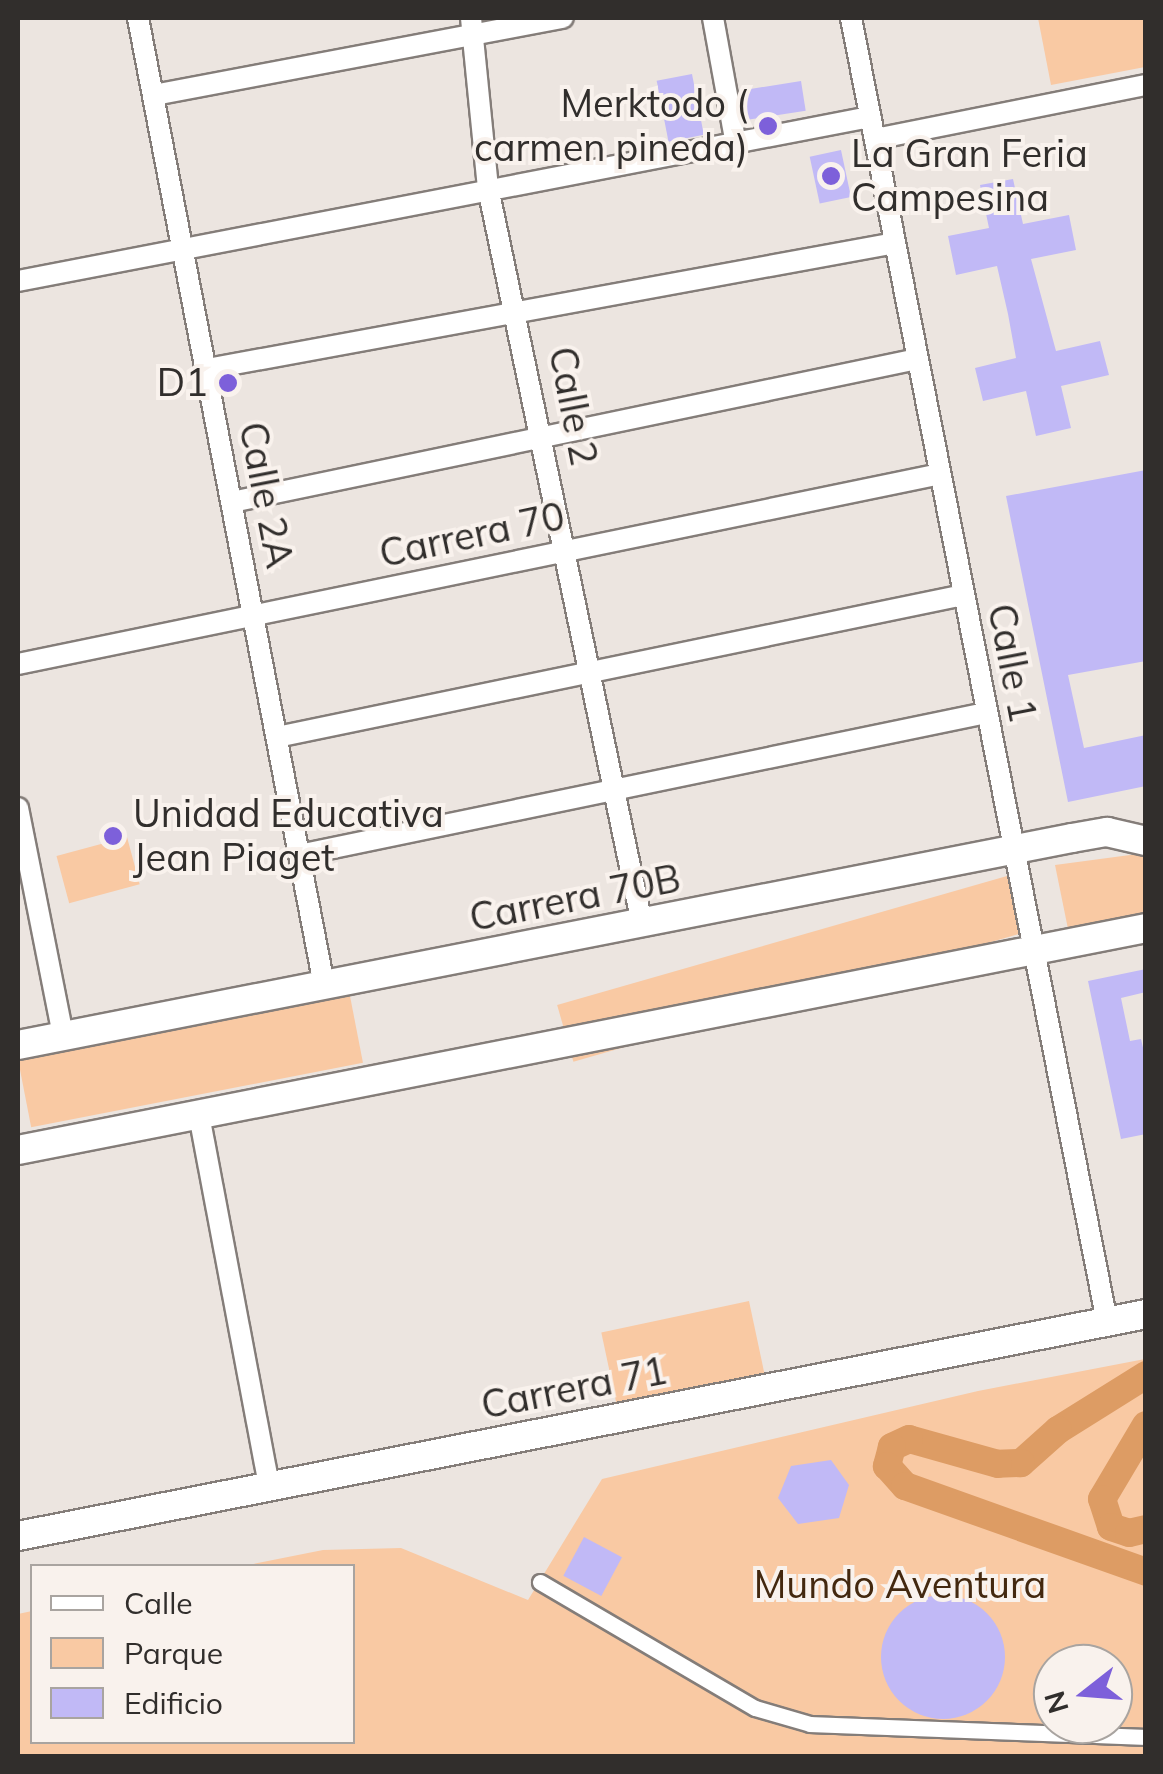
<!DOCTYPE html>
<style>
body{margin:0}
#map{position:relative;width:1163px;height:1774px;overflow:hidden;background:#ece5e0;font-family:Mulish,sans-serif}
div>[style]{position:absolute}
.green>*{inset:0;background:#f9c9a3;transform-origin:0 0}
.canal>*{height:28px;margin:-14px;padding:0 14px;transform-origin:14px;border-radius:14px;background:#dd9c64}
.building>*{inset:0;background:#c1b9f6;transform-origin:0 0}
.round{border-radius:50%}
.roads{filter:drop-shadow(2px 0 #847d79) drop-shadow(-2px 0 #847d79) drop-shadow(0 2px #847d79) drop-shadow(0 -2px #847d79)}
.pedestrian>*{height:15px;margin:-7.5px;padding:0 7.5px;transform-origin:7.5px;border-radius:7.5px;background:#fff}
.minor>*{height:20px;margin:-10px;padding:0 10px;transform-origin:10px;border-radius:10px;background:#fff}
.tertiary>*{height:28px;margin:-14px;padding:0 14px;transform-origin:14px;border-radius:14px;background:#fff}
.dots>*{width:28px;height:28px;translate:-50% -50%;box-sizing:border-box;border:5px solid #f9f2ed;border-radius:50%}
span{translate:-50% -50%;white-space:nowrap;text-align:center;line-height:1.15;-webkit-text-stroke:8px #f9f2ed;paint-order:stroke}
.poi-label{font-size:38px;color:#312e2c}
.right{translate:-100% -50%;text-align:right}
.left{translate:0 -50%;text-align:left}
.street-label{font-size:38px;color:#312e2c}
.park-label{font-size:38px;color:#43280f}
.frame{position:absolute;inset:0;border:20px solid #312e2c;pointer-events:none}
.legend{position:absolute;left:30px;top:1564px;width:325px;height:180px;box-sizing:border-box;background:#f9f2ed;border:2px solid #a9a4a0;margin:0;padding:12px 18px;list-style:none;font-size:30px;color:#312e2c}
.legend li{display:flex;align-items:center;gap:20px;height:50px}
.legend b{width:50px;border:2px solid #a9a4a0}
.north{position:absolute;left:1033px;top:1644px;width:100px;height:100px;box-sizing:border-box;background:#f9f2ed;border:2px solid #a9a4a0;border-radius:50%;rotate:253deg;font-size:28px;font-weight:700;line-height:40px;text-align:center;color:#312e2c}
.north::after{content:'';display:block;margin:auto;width:35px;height:45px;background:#7d60da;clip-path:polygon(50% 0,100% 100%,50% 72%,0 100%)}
</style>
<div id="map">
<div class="green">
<div style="clip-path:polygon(1038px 18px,1145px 18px,1145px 67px,1051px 85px)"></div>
<div style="left:127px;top:837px;width:49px;height:73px;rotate:75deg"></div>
<div style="clip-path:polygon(1145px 853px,1145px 914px,1068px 929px,1055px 865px)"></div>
<div style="left:1007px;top:876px;width:59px;height:468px;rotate:74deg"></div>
<div style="left:350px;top:996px;width:68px;height:338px;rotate:79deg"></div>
<div style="left:749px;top:1301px;width:74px;height:151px;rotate:78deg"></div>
<div style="clip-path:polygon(evenodd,1145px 1359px,1145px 1756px,18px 1756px,18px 1614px,32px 1611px,32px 1742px,352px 1742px,352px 1566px,243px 1566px,323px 1550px,401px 1548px,528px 1600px,602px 1479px,978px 1391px,1145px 1359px,1053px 1664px,1113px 1664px,1113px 1724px,1053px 1724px,1053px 1664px)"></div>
</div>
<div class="canal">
<div style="left:1146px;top:1375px;width:104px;rotate:148deg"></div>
<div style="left:1058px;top:1430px;width:50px;rotate:138.3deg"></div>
<div style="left:1021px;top:1463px;width:23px;rotate:178deg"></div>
<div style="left:998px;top:1464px;width:92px;rotate:-164.3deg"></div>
<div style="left:909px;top:1439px;width:19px;rotate:155deg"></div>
<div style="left:892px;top:1447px;width:20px;rotate:105deg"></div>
<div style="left:887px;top:1466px;width:27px;rotate:48deg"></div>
<div style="left:905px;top:1486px;width:256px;rotate:19.6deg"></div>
<div style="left:1146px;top:1425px;width:86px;rotate:120.7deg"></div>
<div style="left:1102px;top:1499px;width:29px;rotate:72deg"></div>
<div style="left:1111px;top:1527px;width:19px;rotate:18deg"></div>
<div style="left:1129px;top:1533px;width:17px;rotate:-13deg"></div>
</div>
<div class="building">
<div style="left:692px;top:74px;width:62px;height:36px;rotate:79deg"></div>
<div style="left:801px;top:81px;width:30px;height:62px;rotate:81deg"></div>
<div style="left:841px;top:150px;width:48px;height:32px;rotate:78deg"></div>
<div style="clip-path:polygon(1013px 179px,1023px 224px,1069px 215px,1076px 250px,1031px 259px,1056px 351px,1100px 341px,1109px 375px,1061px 386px,1071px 428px,1036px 436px,1026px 391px,983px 401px,975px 368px,1016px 358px,1008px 314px,997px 266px,956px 275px,948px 236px,989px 228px,980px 185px)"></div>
<div style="clip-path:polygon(1146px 470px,1146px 661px,1068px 675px,1084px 748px,1146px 735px,1146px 786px,1068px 802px,1006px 496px)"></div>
<div style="clip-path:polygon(1146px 969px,1146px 992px,1121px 998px,1130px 1041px,1141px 1039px,1146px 1061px,1146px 1134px,1121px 1139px,1088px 981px)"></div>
<div style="clip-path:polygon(831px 1460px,849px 1485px,839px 1518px,798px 1524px,778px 1498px,791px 1466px)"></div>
<div style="left:584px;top:1537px;width:43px;height:44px;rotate:28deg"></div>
<div class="round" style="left:881px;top:1595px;width:124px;height:124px"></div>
</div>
<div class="roads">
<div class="pedestrian">
<div style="left:540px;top:1582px;width:249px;rotate:30.4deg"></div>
<div style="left:755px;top:1708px;width:57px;rotate:16.2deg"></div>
<div style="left:810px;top:1724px;width:336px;rotate:2.2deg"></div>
</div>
<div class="minor">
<div style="left:138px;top:18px;width:985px;rotate:79.11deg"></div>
<div style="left:471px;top:18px;width:171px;rotate:84.3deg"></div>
<div style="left:488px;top:188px;width:752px;rotate:78.18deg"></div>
<div style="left:713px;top:18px;width:128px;rotate:79.7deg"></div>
<div style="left:851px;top:18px;width:1329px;rotate:78.89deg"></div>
<div style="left:154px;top:95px;width:416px;rotate:-10.7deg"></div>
<div style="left:875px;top:139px;width:276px;rotate:-11.3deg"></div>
<div style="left:18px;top:281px;width:868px;rotate:-10.9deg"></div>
<div style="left:207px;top:369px;width:699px;rotate:-10.38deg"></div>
<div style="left:232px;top:502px;width:700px;rotate:-11.79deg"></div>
<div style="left:18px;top:664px;width:941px;rotate:-11.64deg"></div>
<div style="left:277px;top:737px;width:701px;rotate:-11.69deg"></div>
<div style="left:18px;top:808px;width:232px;rotate:78.8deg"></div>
<div style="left:299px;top:855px;width:702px;rotate:-11.68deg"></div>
<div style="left:199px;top:1115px;width:378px;rotate:79.3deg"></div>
</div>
<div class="tertiary">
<div style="left:18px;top:1045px;width:1074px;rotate:-11.11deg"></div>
<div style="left:1072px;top:838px;width:36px;rotate:-10deg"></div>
<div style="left:1107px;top:832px;width:40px;rotate:13deg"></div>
<div style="left:18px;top:1150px;width:1150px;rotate:-11.13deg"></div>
<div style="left:18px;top:1536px;width:1150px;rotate:-11.13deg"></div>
</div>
</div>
<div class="dots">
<div style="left:768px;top:126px;background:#7d60da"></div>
<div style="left:831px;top:176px;background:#7d60da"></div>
<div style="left:228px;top:383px;background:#7d60da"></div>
<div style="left:113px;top:836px;background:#7d60da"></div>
</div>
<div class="poi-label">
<span class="right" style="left:748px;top:126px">Merktodo (<br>carmen pineda)</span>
<span class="left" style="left:851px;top:176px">La Gran Feria<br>Campesina</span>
<span class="right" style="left:208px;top:383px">D1</span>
<span class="left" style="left:133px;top:836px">Unidad Educativa<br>Jean Piaget</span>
</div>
<div class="street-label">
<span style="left:573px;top:406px;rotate:79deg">Calle 2</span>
<span style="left:266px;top:495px;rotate:79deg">Calle 2A</span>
<span style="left:472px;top:535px;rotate:-12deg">Carrera 70</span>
<span style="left:1012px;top:663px;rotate:79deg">Calle 1</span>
<span style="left:575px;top:898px;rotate:-11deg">Carrera 70B</span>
<span style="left:574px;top:1388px;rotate:-11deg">Carrera 71</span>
</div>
<div class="park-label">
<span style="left:900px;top:1585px">Mundo Aventura</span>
</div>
<div class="frame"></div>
<ul class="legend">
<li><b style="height:12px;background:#fff"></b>Calle</li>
<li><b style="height:28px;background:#f9c9a3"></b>Parque</li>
<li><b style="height:28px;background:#c1b9f6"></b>Edificio</li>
</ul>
<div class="north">N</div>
</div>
